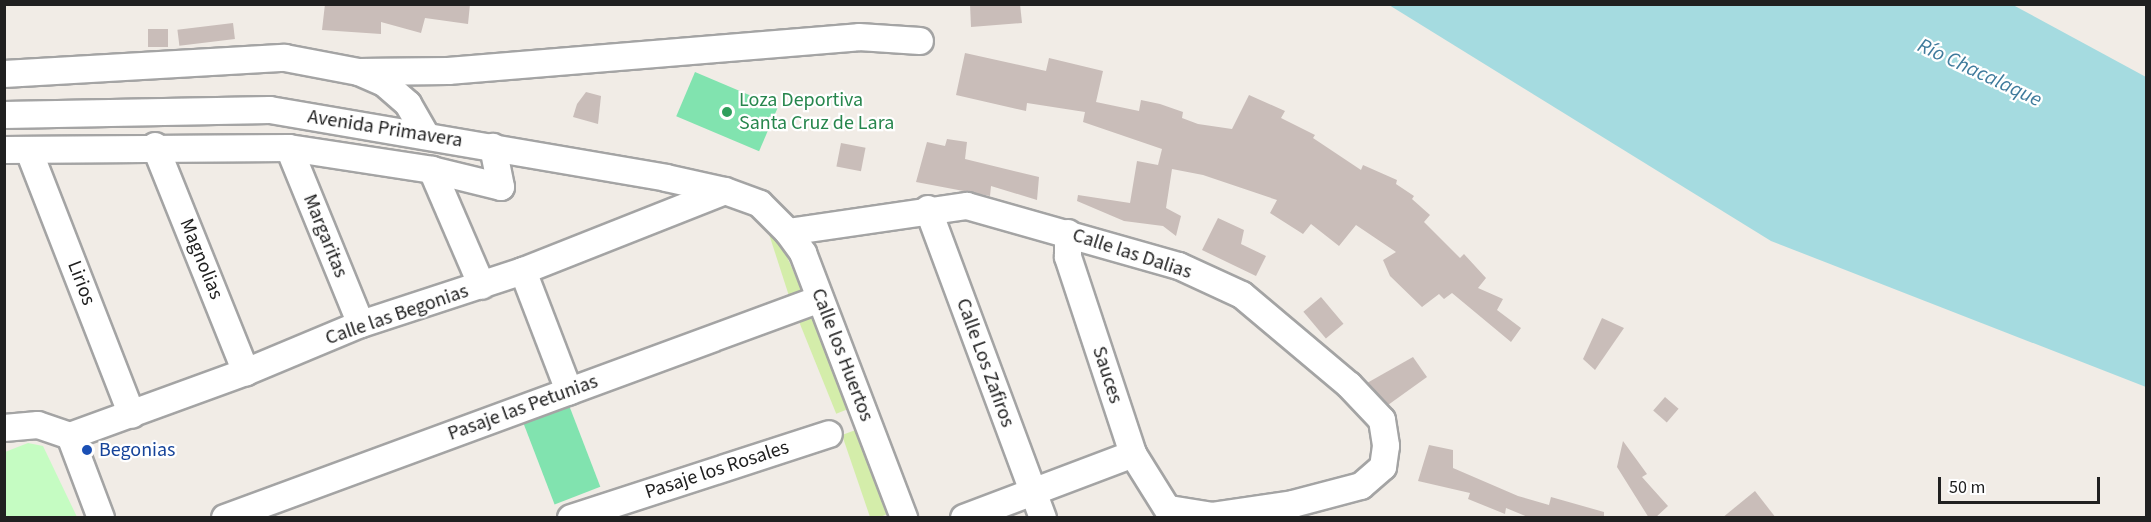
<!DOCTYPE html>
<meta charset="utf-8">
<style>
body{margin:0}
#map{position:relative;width:2151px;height:522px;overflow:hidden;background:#f1ece6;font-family:"Source Sans 3",sans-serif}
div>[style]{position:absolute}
.grass>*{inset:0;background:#d4edaa;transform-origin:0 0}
.park>*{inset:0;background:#c5fcc2}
.pitch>*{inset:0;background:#81e3af;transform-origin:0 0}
.water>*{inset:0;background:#a5dbe0}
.building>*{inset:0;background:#c9bdb9;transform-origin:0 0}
.roads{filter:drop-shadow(2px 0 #a4a4a4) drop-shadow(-2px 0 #a4a4a4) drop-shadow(0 2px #a4a4a4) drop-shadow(0 -2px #a4a4a4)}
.minor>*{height:26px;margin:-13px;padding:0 13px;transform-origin:13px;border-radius:13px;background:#fff}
.dots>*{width:16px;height:16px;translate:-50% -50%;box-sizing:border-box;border:3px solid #fff;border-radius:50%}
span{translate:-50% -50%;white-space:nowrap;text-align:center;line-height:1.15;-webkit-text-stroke:4.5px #fff;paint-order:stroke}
.leisure-label{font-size:20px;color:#27864d}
.left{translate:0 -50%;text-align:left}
.street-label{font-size:20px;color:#202020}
.transit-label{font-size:20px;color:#164399}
.water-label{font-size:21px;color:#3f7b9c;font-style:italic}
.frame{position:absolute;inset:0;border:6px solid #202020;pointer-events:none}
.scale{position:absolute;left:1938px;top:477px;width:162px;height:27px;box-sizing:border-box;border:3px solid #202020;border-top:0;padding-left:8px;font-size:18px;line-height:21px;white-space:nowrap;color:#202020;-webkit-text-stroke:4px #fff;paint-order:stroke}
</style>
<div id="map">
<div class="grass">
<div style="clip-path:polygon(768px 231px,781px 243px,802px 291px,789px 296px)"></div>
<div style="left:816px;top:313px;width:101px;height:19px;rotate:68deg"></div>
<div style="clip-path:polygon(861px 428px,890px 513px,880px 517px,870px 517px,842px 435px)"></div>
</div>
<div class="park">
<div style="clip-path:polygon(28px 443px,43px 446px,77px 517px,5px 517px,5px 452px)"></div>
</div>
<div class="pitch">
<div style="left:695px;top:72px;width:90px;height:48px;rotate:23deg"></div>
<div style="left:567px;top:400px;width:93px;height:49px;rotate:69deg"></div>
</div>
<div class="water">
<div style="clip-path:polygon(1389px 5px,2013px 5px,2146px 77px,2146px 387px,1771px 241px)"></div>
</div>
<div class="building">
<div style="clip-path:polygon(325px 4px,470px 4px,468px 24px,425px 18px,421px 33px,381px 22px,381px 34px,322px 30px)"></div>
<div style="clip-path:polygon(970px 4px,1020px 4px,1022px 23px,971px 27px)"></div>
<div style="left:233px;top:23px;width:16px;height:56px;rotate:83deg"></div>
<div style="left:148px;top:29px;width:20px;height:18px"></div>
<div style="clip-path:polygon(965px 53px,1046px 71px,1049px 58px,1103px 71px,1096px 102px,1139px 111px,1141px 100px,1160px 104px,1183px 112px,1182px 118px,1198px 124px,1232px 129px,1249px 95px,1285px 111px,1281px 118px,1315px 135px,1313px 138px,1361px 170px,1363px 165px,1397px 180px,1396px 184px,1414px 196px,1412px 199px,1430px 215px,1424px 222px,1460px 258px,1464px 254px,1486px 278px,1478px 288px,1503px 299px,1497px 310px,1521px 328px,1511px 342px,1452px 293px,1444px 299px,1439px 294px,1422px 307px,1390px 276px,1383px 260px,1396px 252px,1356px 225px,1339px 246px,1311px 224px,1303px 234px,1270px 213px,1277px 200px,1203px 175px,1172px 169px,1166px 208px,1181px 216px,1176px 236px,1163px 226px,1124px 221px,1077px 201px,1078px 195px,1130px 203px,1137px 161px,1158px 165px,1162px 149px,1083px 122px,1085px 112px,1027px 103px,1026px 111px,956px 95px)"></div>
<div style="clip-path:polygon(586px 92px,601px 96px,598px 124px,573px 117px,577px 104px)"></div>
<div style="clip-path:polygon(947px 139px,967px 142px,965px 159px,1039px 177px,1037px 200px,991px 186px,990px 196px,916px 182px,927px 142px,945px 146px)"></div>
<div style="left:841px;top:143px;width:25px;height:24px;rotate:11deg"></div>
<div style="clip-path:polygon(1218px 218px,1244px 230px,1241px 244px,1266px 256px,1256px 276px,1202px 250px)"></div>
<div style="left:1321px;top:297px;width:35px;height:23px;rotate:50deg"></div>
<div style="clip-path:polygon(1602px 318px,1624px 328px,1595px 370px,1583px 359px)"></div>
<div style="clip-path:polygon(1413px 357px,1427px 377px,1388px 405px,1367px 383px)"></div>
<div style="left:1665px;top:397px;width:18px;height:18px;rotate:41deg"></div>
<div style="clip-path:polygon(1623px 441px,1647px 474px,1642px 477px,1668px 506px,1655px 518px,1649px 518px,1617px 467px)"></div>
<div style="clip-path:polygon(1429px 445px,1453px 450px,1453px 468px,1518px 496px,1549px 505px,1551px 497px,1604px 512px,1604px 518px,1530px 518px,1506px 508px,1505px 514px,1468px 499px,1470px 493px,1418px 481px)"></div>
<div style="clip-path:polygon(1755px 491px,1776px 518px,1722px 518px)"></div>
</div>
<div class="roads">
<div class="minor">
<div style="left:359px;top:72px;width:89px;rotate:-0.6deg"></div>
<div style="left:448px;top:71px;width:412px;rotate:-4.7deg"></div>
<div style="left:859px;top:37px;width:61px;rotate:3.8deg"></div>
<div style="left:4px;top:74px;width:281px;rotate:-3.3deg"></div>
<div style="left:285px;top:58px;width:75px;rotate:10.7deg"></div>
<div style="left:359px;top:72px;width:27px;rotate:24deg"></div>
<div style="left:384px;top:83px;width:32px;rotate:41deg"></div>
<div style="left:408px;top:104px;width:36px;rotate:60deg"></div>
<div style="left:4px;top:115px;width:266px;rotate:-1.1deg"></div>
<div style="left:270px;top:110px;width:402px;rotate:9.7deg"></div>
<div style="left:666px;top:178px;width:60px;rotate:12.4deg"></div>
<div style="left:725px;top:191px;width:37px;rotate:20deg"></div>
<div style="left:760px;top:204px;width:40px;rotate:45deg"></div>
<div style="left:788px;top:232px;width:26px;rotate:54deg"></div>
<div style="left:803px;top:253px;width:284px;rotate:69.1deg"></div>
<div style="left:155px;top:146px;width:244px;rotate:68.1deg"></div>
<div style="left:289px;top:148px;width:190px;rotate:67.8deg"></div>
<div style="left:4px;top:150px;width:285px;rotate:-0.4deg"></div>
<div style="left:289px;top:148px;width:145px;rotate:8.7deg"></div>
<div style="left:432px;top:170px;width:71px;rotate:13.8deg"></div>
<div style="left:501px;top:187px;width:41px;rotate:-101.3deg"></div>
<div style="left:29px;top:151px;width:283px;rotate:68.7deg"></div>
<div style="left:432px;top:170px;width:126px;rotate:66.7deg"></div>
<div style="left:928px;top:209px;width:330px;rotate:69.6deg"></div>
<div style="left:788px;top:232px;width:181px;rotate:-8.3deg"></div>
<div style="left:967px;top:206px;width:220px;rotate:15.8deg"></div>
<div style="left:1179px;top:266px;width:69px;rotate:24.7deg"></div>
<div style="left:1242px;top:295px;width:140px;rotate:40.1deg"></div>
<div style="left:1349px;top:385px;width:48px;rotate:46.7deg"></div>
<div style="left:1382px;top:420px;width:26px;rotate:81deg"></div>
<div style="left:1386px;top:446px;width:21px;rotate:98deg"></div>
<div style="left:1383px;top:467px;width:29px;rotate:139deg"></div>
<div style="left:1361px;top:486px;width:70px;rotate:165.2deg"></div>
<div style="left:1293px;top:504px;width:81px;rotate:171.5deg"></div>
<div style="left:1213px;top:516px;width:44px;rotate:-170.8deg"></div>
<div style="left:1068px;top:233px;width:24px;rotate:90deg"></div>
<div style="left:1068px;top:257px;width:207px;rotate:71.7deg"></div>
<div style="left:1133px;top:454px;width:75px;rotate:58deg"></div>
<div style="left:523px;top:271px;width:129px;rotate:69deg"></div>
<div style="left:4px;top:428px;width:34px;rotate:-5deg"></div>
<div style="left:38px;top:425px;width:34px;rotate:19deg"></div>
<div style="left:70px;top:436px;width:187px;rotate:-20deg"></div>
<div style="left:246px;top:372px;width:125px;rotate:-22.7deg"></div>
<div style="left:361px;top:324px;width:170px;rotate:-18.1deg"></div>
<div style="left:523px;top:271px;width:217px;rotate:-21.6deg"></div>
<div style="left:70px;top:436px;width:88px;rotate:69.3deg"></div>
<div style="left:225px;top:518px;width:634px;rotate:-20.21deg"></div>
<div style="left:571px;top:518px;width:271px;rotate:-18deg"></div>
<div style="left:964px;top:518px;width:181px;rotate:-20.7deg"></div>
</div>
</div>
<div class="dots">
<div style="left:727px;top:112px;background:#2e9e5b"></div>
<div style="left:87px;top:450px;background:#1a4fb4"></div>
</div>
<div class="leisure-label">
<span class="left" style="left:739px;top:112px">Loza Deportiva<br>Santa Cruz de Lara</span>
</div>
<div class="street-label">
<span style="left:385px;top:129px;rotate:9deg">Avenida Primavera</span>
<span style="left:325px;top:236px;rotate:68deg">Margaritas</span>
<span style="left:1132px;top:254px;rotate:18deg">Calle las Dalias</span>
<span style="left:201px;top:259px;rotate:68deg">Magnolias</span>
<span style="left:81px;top:283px;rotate:69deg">Lirios</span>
<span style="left:397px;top:315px;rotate:-19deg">Calle las Begonias</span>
<span style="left:842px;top:355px;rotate:69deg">Calle los Huertos</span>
<span style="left:985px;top:363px;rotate:70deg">Calle Los Zafiros</span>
<span style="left:1107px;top:375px;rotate:72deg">Sauces</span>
<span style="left:523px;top:408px;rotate:-20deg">Pasaje las Petunias</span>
<span style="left:717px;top:470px;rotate:-18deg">Pasaje los Rosales</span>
</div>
<div class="transit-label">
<span class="left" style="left:99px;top:450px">Begonias</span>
</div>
<div class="water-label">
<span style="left:1980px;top:72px;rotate:25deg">Río Chacalaque</span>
</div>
<div class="frame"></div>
<div class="scale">50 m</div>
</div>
